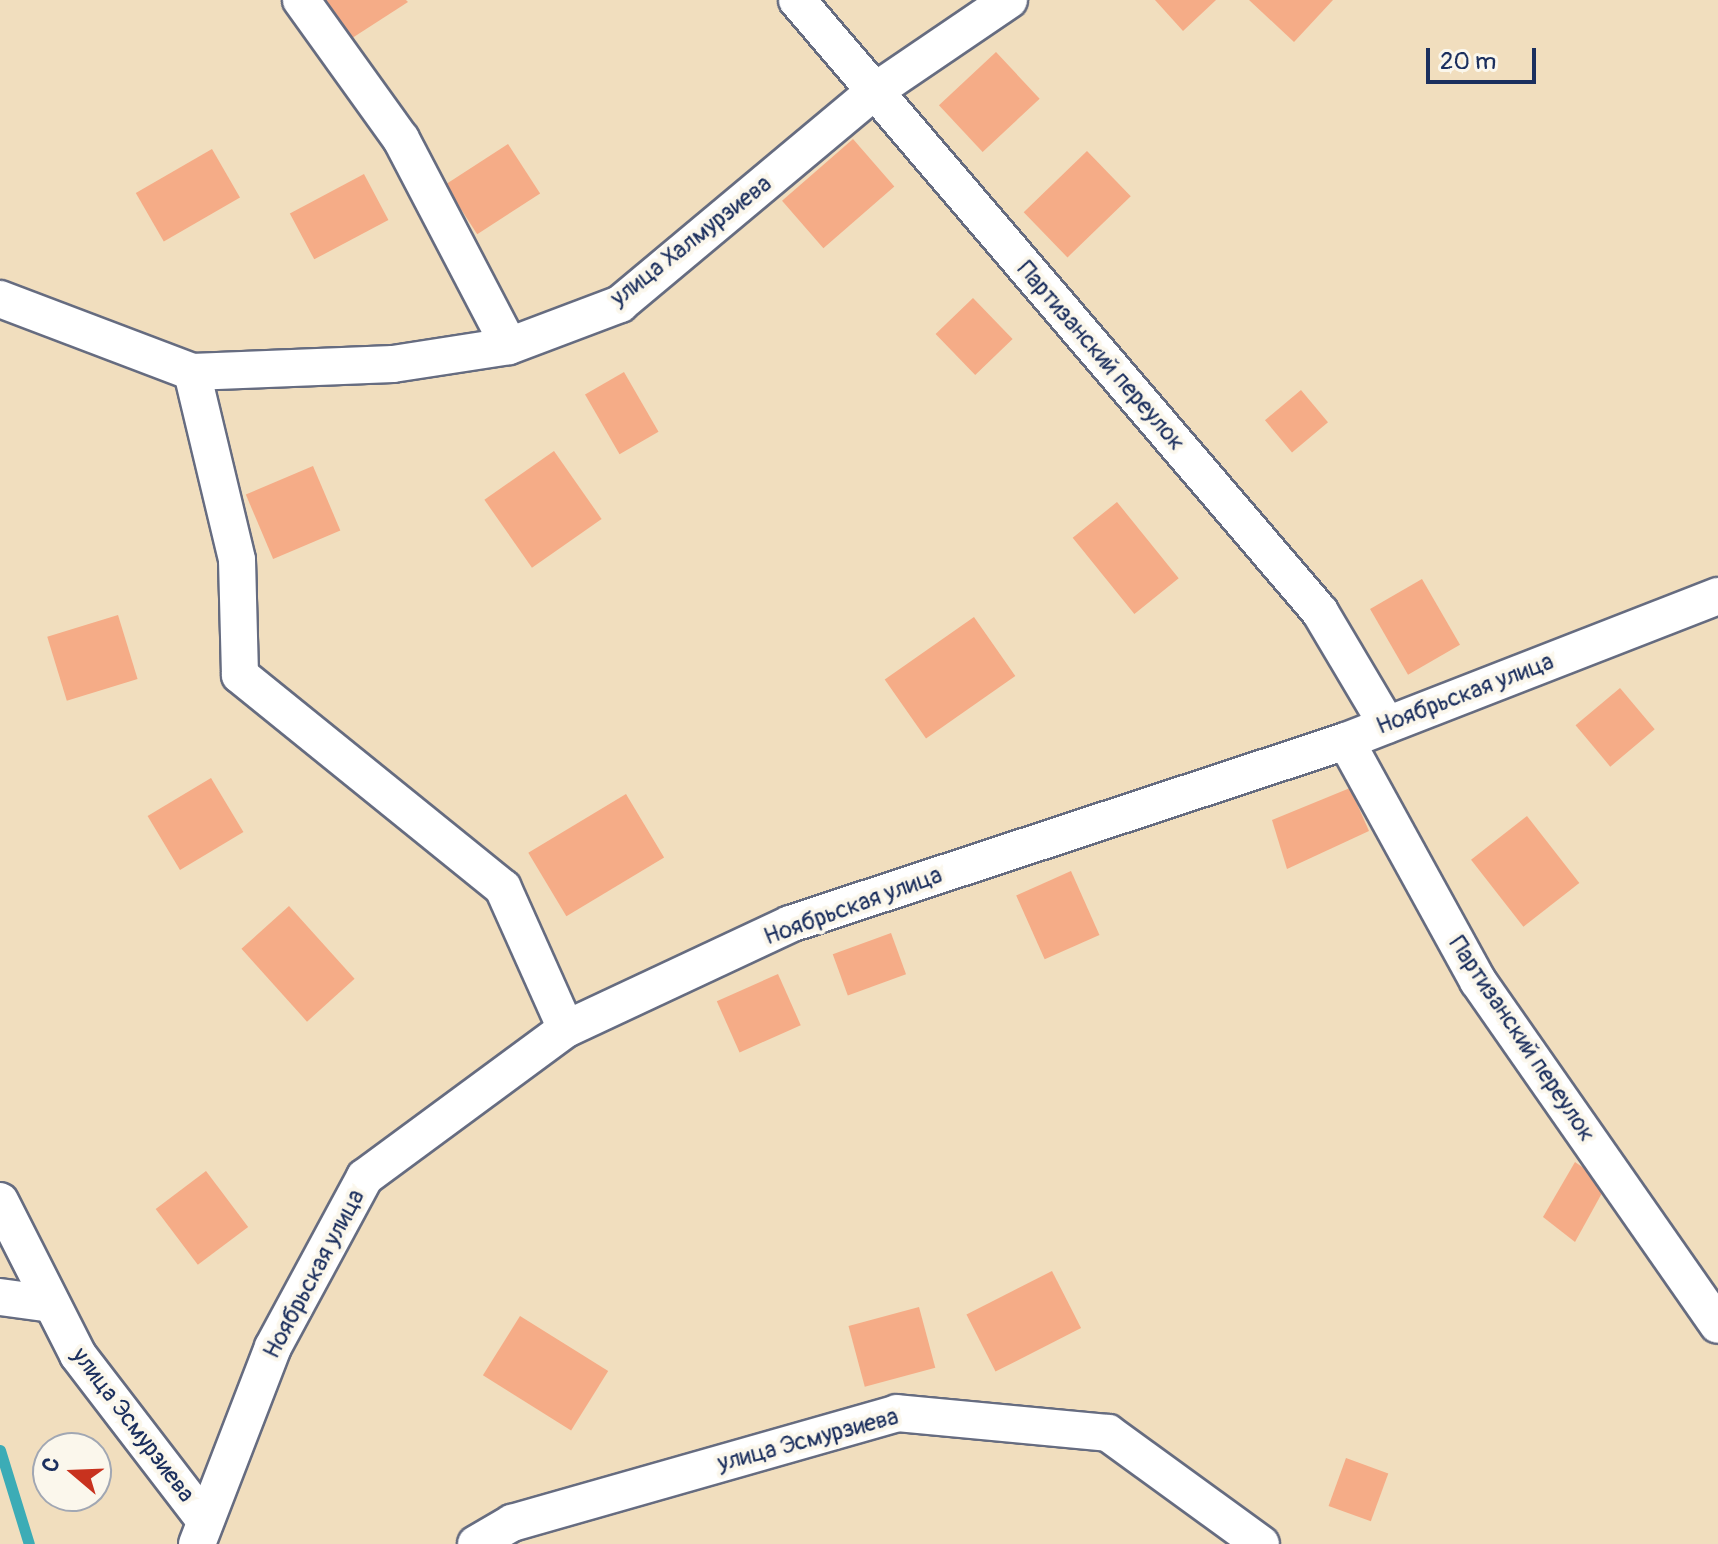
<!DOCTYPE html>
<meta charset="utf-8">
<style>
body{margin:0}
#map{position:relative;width:1718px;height:1544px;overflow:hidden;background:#f1debe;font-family:Pangolin,sans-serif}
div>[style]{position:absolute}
.stream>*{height:11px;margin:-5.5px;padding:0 5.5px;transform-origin:5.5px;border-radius:5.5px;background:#3cacb6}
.building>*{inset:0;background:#f5ac87;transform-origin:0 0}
.roads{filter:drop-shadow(2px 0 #666c80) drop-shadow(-2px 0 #666c80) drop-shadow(0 2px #666c80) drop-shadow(0 -2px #666c80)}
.minor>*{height:36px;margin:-18px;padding:0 18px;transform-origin:18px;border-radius:18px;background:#fff}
span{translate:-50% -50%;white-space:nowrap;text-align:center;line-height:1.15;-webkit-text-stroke:8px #fbf7ec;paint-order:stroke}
.street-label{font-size:24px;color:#1b2f5e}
.north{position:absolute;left:32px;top:1432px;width:80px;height:80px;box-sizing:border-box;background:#fbf7ec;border:2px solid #a1a7b3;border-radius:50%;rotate:289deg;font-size:22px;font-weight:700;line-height:32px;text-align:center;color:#1b2f5e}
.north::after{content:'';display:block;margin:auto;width:28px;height:36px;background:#c8321e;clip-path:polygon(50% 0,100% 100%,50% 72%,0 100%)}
.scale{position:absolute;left:1426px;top:48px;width:110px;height:36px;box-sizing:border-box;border:4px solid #1b2f5e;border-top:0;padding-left:10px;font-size:24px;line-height:28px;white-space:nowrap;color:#1b2f5e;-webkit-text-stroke:6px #fbf7ec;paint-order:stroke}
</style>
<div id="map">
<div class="stream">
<div style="left:0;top:1450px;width:98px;rotate:72.9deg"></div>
</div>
<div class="building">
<div style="clip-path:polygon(319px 0,406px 0,408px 2px,346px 42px)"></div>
<div style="clip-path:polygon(1155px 0,1216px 0,1183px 31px)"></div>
<div style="clip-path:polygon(1249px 0,1333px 0,1294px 42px)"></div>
<div style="left:996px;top:52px;width:64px;height:78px;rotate:47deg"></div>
<div style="left:853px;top:139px;width:63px;height:94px;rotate:49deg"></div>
<div style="left:508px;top:144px;width:59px;height:75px;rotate:57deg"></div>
<div style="left:212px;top:149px;width:56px;height:88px;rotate:60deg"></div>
<div style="left:1087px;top:151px;width:63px;height:88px;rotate:46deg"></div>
<div style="left:364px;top:174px;width:52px;height:84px;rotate:62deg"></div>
<div style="left:973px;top:298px;width:57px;height:52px;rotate:46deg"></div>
<div style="left:624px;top:372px;width:69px;height:45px;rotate:60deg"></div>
<div style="left:1301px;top:390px;width:42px;height:47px;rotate:50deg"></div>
<div style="left:554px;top:451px;width:83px;height:85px;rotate:55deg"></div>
<div style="left:313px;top:466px;width:70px;height:73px;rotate:67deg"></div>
<div style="left:1117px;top:502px;width:98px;height:57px;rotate:51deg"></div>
<div style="left:1422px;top:579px;width:76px;height:60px;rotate:60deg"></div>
<div style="left:118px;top:615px;width:67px;height:74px;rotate:73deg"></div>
<div style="left:974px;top:617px;width:72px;height:109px;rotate:55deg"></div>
<div style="left:1620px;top:688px;width:54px;height:58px;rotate:50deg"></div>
<div style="left:211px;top:778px;width:63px;height:74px;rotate:59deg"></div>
<div style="clip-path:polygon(1350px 788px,1369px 831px,1287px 869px,1272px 820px)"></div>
<div style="left:626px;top:794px;width:74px;height:114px;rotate:59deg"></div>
<div style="left:1527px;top:816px;width:85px;height:71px;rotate:52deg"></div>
<div style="left:1071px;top:871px;width:70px;height:60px;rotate:66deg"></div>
<div style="left:289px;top:906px;width:98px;height:64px;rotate:48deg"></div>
<div style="left:891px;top:933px;width:44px;height:62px;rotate:70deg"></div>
<div style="left:778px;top:974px;width:56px;height:67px;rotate:66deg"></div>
<div style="clip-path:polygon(1575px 1162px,1607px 1184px,1575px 1242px,1543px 1217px)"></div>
<div style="left:206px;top:1171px;width:70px;height:63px;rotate:53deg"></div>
<div style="left:1052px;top:1271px;width:64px;height:96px;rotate:63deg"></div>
<div style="left:919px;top:1307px;width:63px;height:73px;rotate:75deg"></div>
<div style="left:520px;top:1316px;width:104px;height:70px;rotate:32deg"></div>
<div style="left:1346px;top:1458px;width:45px;height:51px;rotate:20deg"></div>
</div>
<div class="roads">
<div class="minor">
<div style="left:301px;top:0;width:171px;rotate:54.3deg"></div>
<div style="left:401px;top:139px;width:233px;rotate:62.4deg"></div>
<div style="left:797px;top:0;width:805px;rotate:49.48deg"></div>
<div style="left:1320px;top:612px;width:131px;rotate:59.3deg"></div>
<div style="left:0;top:299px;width:205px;rotate:20.8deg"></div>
<div style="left:192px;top:372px;width:201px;rotate:-2.3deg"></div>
<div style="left:393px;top:364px;width:117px;rotate:-8.8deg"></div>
<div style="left:509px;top:346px;width:119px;rotate:-20.7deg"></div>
<div style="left:620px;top:304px;width:332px;rotate:-39.9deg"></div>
<div style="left:875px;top:91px;width:162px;rotate:-34.2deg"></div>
<div style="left:192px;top:372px;width:193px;rotate:76.5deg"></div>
<div style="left:237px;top:560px;width:115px;rotate:88.5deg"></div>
<div style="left:240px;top:675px;width:338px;rotate:39deg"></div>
<div style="left:503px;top:888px;width:154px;rotate:65.9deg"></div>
<div style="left:1346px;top:741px;width:274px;rotate:61.2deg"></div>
<div style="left:1478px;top:981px;width:419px;rotate:55.1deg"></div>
<div style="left:0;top:1201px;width:173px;rotate:63.1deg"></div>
<div style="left:78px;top:1355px;width:207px;rotate:52.5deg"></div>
<div style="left:0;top:1297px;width:52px;rotate:7.7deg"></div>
<div style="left:197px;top:1544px;width:211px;rotate:-68.9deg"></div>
<div style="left:273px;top:1347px;width:193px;rotate:-61.6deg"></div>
<div style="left:365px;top:1177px;width:250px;rotate:-36.4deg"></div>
<div style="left:566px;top:1029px;width:247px;rotate:-25.1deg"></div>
<div style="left:790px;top:924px;width:585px;rotate:-18.22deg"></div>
<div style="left:1346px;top:741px;width:399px;rotate:-21.3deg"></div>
<div style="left:476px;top:1544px;width:42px;rotate:-30.3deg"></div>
<div style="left:512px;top:1523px;width:400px;rotate:-15.9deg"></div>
<div style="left:897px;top:1413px;width:212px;rotate:5.4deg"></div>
<div style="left:1108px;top:1433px;width:189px;rotate:36deg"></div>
</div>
</div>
<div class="street-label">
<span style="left:691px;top:241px;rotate:-38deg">улица Халмурзиева</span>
<span style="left:1101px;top:356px;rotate:49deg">Партизанский переулок</span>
<span style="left:1465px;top:694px;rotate:-21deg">Ноябрьская улица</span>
<span style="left:853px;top:906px;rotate:-20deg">Ноябрьская улица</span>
<span style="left:1522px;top:1039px;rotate:56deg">Партизанский переулок</span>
<span style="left:314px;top:1274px;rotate:-62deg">Ноябрьская улица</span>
<span style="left:133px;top:1425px;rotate:53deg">улица Эсмурзиева</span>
<span style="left:808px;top:1440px;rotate:-15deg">улица Эсмурзиева</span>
</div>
<div class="north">С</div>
<div class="scale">20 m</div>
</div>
